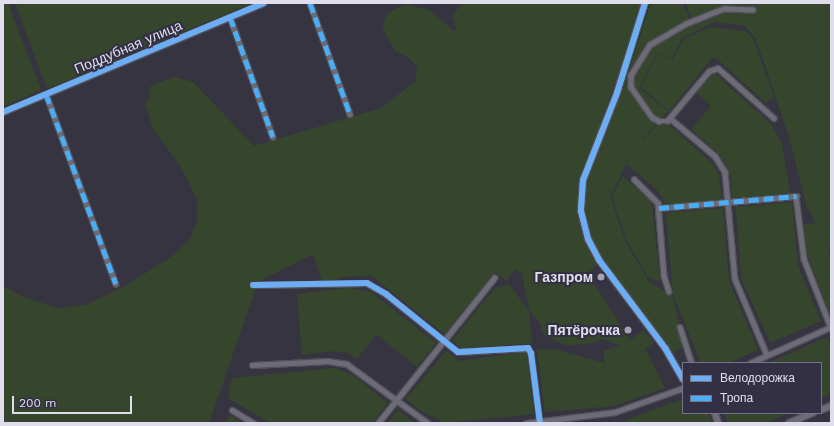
<!DOCTYPE html>
<meta charset="utf-8">
<style>
body{margin:0}
#map{position:relative;width:834px;height:426px;overflow:hidden;background:#363440;font-family:"Work Sans",sans-serif}
div>[style]{position:absolute}
.green>*{inset:0;background:#36462c}
.stream>*{height:1px;margin:-0.5px;padding:0 0.5px;transform-origin:0.5px;border-radius:0.5px;background:#081e31}
.roads{filter:drop-shadow(1px 0 #51505a) drop-shadow(-1px 0 #51505a) drop-shadow(0 1px #51505a) drop-shadow(0 -1px #51505a)}
.street>*{height:4.5px;margin:-2.25px;padding:0 2.25px;transform-origin:2.25px;border-radius:2.25px;background:#6d6c76}
.secondary>*{height:6px;margin:-3px;padding:0 3px;transform-origin:3px;border-radius:3px;background:#6d6c76}
.quiet>*{height:5px;margin-top:-2.5px;transform-origin:0;background:repeating-linear-gradient(90deg,#49aef6 0 10px,transparent 0 15px)}
.cycleway>*{height:6px;margin:-3px;padding:0 3px;transform-origin:3px;border-radius:3px;background:#6dadf4}
.dots>*{width:11px;height:11px;translate:-50% -50%;box-sizing:border-box;border:2px solid #332f45;border-radius:50%}
span{translate:-50% -50%;white-space:nowrap;text-align:center;line-height:1.15;-webkit-text-stroke:4px #332f45;paint-order:stroke}
.street-label{font-size:14px;color:#e0deec}
.poi-label{font-size:14px;color:#e0deec;font-weight:700}
.right{translate:-100% -50%;text-align:right}
.frame{position:absolute;inset:0;border:4px solid #e0deec;pointer-events:none}
.legend{position:absolute;left:682px;top:362px;width:140px;height:52px;box-sizing:border-box;background:#332f45;border:1px solid #787588;margin:0;padding:5px 7px;list-style:none;font-size:12px;color:#e0deec}
.legend li{display:flex;align-items:center;gap:8px;height:20px}
.legend b{width:20px;border:1px solid #787588}
.scale{position:absolute;left:12px;top:396px;width:120px;height:18px;box-sizing:border-box;border:2px solid #e0deec;border-top:0;padding-left:5px;font-size:12px;line-height:14px;white-space:nowrap;color:#e0deec;-webkit-text-stroke:3px #332f45;paint-order:stroke}
</style>
<div id="map">
<div class="green">
<div style="clip-path:polygon(3px 3px,8px 3px,41px 90px,3px 107px)"></div>
<div style="clip-path:polygon(15px 3px,253px 3px,47px 89px)"></div>
<div style="clip-path:polygon(462px 3px,641px 3px,628px 47px,580px 180px,579px 213px,586px 240px,597px 261px,597px 265px,587px 273px,630px 340px,644px 330px,654px 343px,645px 348px,665px 388px,614px 406px,545px 412px,537px 350px,553px 349px,605px 363px,603px 351px,621px 346px,602px 339px,593px 343px,568px 346px,545px 336px,541px 330px,540px 323px,530px 311px,521px 273px,516px 269px,506px 281px,495px 272px,444px 334px,372px 276px,340px 277px,340px 279px,322px 281px,313px 254px,258px 282px,209px 423px,3px 423px,3px 286px,26px 298px,59px 308px,86px 305px,125px 286px,171px 257px,189px 240px,197px 222px,197px 200px,181px 167px,153px 129px,145px 103px,148px 101px,151px 85px,175px 77px,193px 82px,254px 146px,381px 108px,416px 81px,417px 67px,409px 58px,395px 51px,382px 27px,387px 13px,406px 4px,429px 10px,454px 31px,456px 29px,452px 16px)"></div>
<div style="clip-path:polygon(647px 3px,683px 3px,691px 24px,724px 11px,749px 12px,749px 3px,831px 3px,831px 257px,806px 204px,789px 137px,756px 39px,745px 26px,714px 22px,682px 38px,671px 59px,658px 51px,639px 88px,668px 111px,643px 139px,641px 139px,644px 140px,657px 125px,667px 123px,712px 163px,719px 175px,722px 199px,666px 205px,659px 192px,627px 164px,640px 137px,610px 196px,626px 243px,649px 282px,672px 295px,685px 347px,672px 352px,602px 259px,588px 231px,583px 215px,585px 179px)"></div>
<div style="clip-path:polygon(685px 3px,748px 3px,748px 7px,725px 7px,691px 18px)"></div>
<div style="clip-path:polygon(710px 27px,745px 31px,753px 38px,774px 97px,766px 103px,717px 59px,712px 58px,669px 111px,641px 87px,658px 52px,672px 60px,684px 39px)"></div>
<div style="clip-path:polygon(713px 72px,772px 125px,782px 144px,790px 193px,732px 198px,731px 178px,726px 165px,719px 154px,691px 129px,711px 106px,696px 93px)"></div>
<div style="clip-path:polygon(623px 176px,652px 202px,660px 282px,648px 277px,626px 239px,612px 196px)"></div>
<div style="clip-path:polygon(792px 202px,798px 266px,821px 321px,770px 343px,741px 278px,736px 207px)"></div>
<div style="clip-path:polygon(723px 208px,729px 281px,758px 350px,728px 363px,701px 363px,673px 295px,666px 213px)"></div>
<div style="clip-path:polygon(815px 223px,831px 259px,831px 318px,805px 248px,804px 224px)"></div>
<div style="clip-path:polygon(509px 284px,529px 311px,532px 343px,462px 349px,452px 341px,495px 288px)"></div>
<div style="clip-path:polygon(349px 288px,371px 292px,436px 343px,417px 367px,376px 334px,357px 359px,348px 353px,336px 351px,302px 355px,297px 294px)"></div>
<div style="clip-path:polygon(827px 337px,831px 345px,831px 394px,821px 398px,821px 363px,768px 363px)"></div>
<div style="clip-path:polygon(446px 351px,458px 361px,527px 352px,534px 414px,445px 423px,421px 411px,406px 399px)"></div>
<div style="clip-path:polygon(335px 368px,354px 376px,388px 403px,372px 423px,270px 423px,228px 398px,232px 378px)"></div>
<div style="clip-path:polygon(683px 399px,683px 413px,709px 413px,712px 423px,618px 423px)"></div>
<div style="clip-path:polygon(398px 410px,415px 423px,388px 423px)"></div>
<div style="clip-path:polygon(724px 413px,788px 413px,766px 423px,728px 423px)"></div>
<div style="clip-path:polygon(230px 415px,242px 423px,225px 423px)"></div>
</div>
<div class="stream">
<div style="left:622px;top:88px;width:89px;rotate:-72.4deg"></div>
</div>
<div class="roads">
<div class="street">
<div style="left:310px;top:3px;width:118px;rotate:70.2deg"></div>
<div style="left:753px;top:10px;width:29px;rotate:-178deg"></div>
<div style="left:724px;top:9px;width:9px;rotate:159deg"></div>
<div style="left:716px;top:12px;width:32px;rotate:158deg"></div>
<div style="left:686px;top:24px;width:42px;rotate:149.7deg"></div>
<div style="left:650px;top:45px;width:36px;rotate:122deg"></div>
<div style="left:631px;top:76px;width:11px;rotate:90deg"></div>
<div style="left:631px;top:87px;width:37px;rotate:55deg"></div>
<div style="left:652px;top:117px;width:8px;rotate:30deg"></div>
<div style="left:659px;top:121px;width:8px"></div>
<div style="left:667px;top:121px;width:65px;rotate:-50deg"></div>
<div style="left:709px;top:71px;width:9px;rotate:-18deg"></div>
<div style="left:718px;top:68px;width:75px;rotate:41.8deg"></div>
<div style="left:230px;top:17px;width:127px;rotate:70.3deg"></div>
<div style="left:46px;top:94px;width:202px;rotate:69.8deg"></div>
<div style="left:3px;top:112px;width:282px;rotate:-22.7deg"></div>
<div style="left:671px;top:119px;width:57px;rotate:40.1deg"></div>
<div style="left:715px;top:156px;width:19px;rotate:58deg"></div>
<div style="left:725px;top:172px;width:107px;rotate:84.7deg"></div>
<div style="left:735px;top:279px;width:82px;rotate:67.2deg"></div>
<div style="left:634px;top:179px;width:34px;rotate:45deg"></div>
<div style="left:658px;top:203px;width:73px;rotate:85.3deg"></div>
<div style="left:664px;top:276px;width:16px;rotate:72deg"></div>
<div style="left:659px;top:208px;width:138px;rotate:-5deg"></div>
<div style="left:796px;top:196px;width:64px;rotate:82.8deg"></div>
<div style="left:804px;top:259px;width:74px;rotate:68.6deg"></div>
<div style="left:253px;top:285px;width:114px;rotate:-1deg"></div>
<div style="left:367px;top:283px;width:22px;rotate:30deg"></div>
<div style="left:386px;top:294px;width:92px;rotate:38.9deg"></div>
<div style="left:458px;top:352px;width:70px;rotate:-3.3deg"></div>
<div style="left:528px;top:348px;width:6px;rotate:59deg"></div>
<div style="left:531px;top:353px;width:71px;rotate:82.7deg"></div>
<div style="left:680px;top:327px;width:38px;rotate:72deg"></div>
<div style="left:750px;top:363px;width:89px;rotate:-24deg"></div>
<div style="left:252px;top:365px;width:76px;rotate:-3deg"></div>
<div style="left:328px;top:361px;width:19px;rotate:9deg"></div>
<div style="left:347px;top:364px;width:100px;rotate:36.1deg"></div>
<div style="left:232px;top:410px;width:26px;rotate:31deg"></div>
<div style="left:378px;top:423px;width:186px;rotate:-51.3deg"></div>
<div style="left:526px;top:423px;width:90px;rotate:-7deg"></div>
<div style="left:615px;top:412px;width:72px;rotate:-19.4deg"></div>
</div>
<div class="secondary">
<div style="left:645px;top:3px;width:94px;rotate:107.3deg"></div>
<div style="left:617px;top:93px;width:93px;rotate:111.3deg"></div>
<div style="left:583px;top:180px;width:31px;rotate:94deg"></div>
<div style="left:581px;top:211px;width:29px;rotate:76deg"></div>
<div style="left:588px;top:239px;width:24px;rotate:62deg"></div>
<div style="left:599px;top:260px;width:110px;rotate:53.1deg"></div>
<div style="left:665px;top:348px;width:36px;rotate:60deg"></div>
<div style="left:821px;top:410px;width:11px;rotate:-22deg"></div>
<div style="left:715px;top:413px;width:10px;rotate:73deg"></div>
<div style="left:789px;top:423px;width:26px;rotate:-23deg"></div>
</div>
</div>
<div class="quiet">
<div style="left:310px;top:3px;width:118px;rotate:70.2deg"></div>
<div style="left:230px;top:17px;width:127px;rotate:70.3deg"></div>
<div style="left:46px;top:94px;width:202px;rotate:69.8deg"></div>
<div style="left:659px;top:208px;width:138px;rotate:-5deg"></div>
</div>
<div class="cycleway">
<div style="left:645px;top:3px;width:94px;rotate:107.3deg"></div>
<div style="left:617px;top:93px;width:93px;rotate:111.3deg"></div>
<div style="left:583px;top:180px;width:31px;rotate:94deg"></div>
<div style="left:581px;top:211px;width:29px;rotate:76deg"></div>
<div style="left:588px;top:239px;width:24px;rotate:62deg"></div>
<div style="left:599px;top:260px;width:110px;rotate:53.1deg"></div>
<div style="left:665px;top:348px;width:36px;rotate:60deg"></div>
<div style="left:3px;top:112px;width:282px;rotate:-22.7deg"></div>
<div style="left:253px;top:285px;width:114px;rotate:-1deg"></div>
<div style="left:367px;top:283px;width:22px;rotate:30deg"></div>
<div style="left:386px;top:294px;width:92px;rotate:38.9deg"></div>
<div style="left:458px;top:352px;width:70px;rotate:-3.3deg"></div>
<div style="left:528px;top:348px;width:6px;rotate:59deg"></div>
<div style="left:531px;top:353px;width:71px;rotate:82.7deg"></div>
</div>
<div class="dots">
<div style="left:601px;top:277px;background:#a4a2b0"></div>
<div style="left:628px;top:330px;background:#a4a2b0"></div>
</div>
<div class="street-label">
<span style="left:128px;top:47px;rotate:-23deg">Поддубная улица</span>
</div>
<div class="poi-label">
<span class="right" style="left:593px;top:277px">Газпром</span>
<span class="right" style="left:620px;top:330px">Пятёрочка</span>
</div>
<div class="frame"></div>
<ul class="legend">
<li><b style="height:5px;background:#6dadf4"></b>Велодорожка</li>
<li><b style="height:5px;background:#49aef6"></b>Тропа</li>
</ul>
<div class="scale">200 m</div>
</div>
